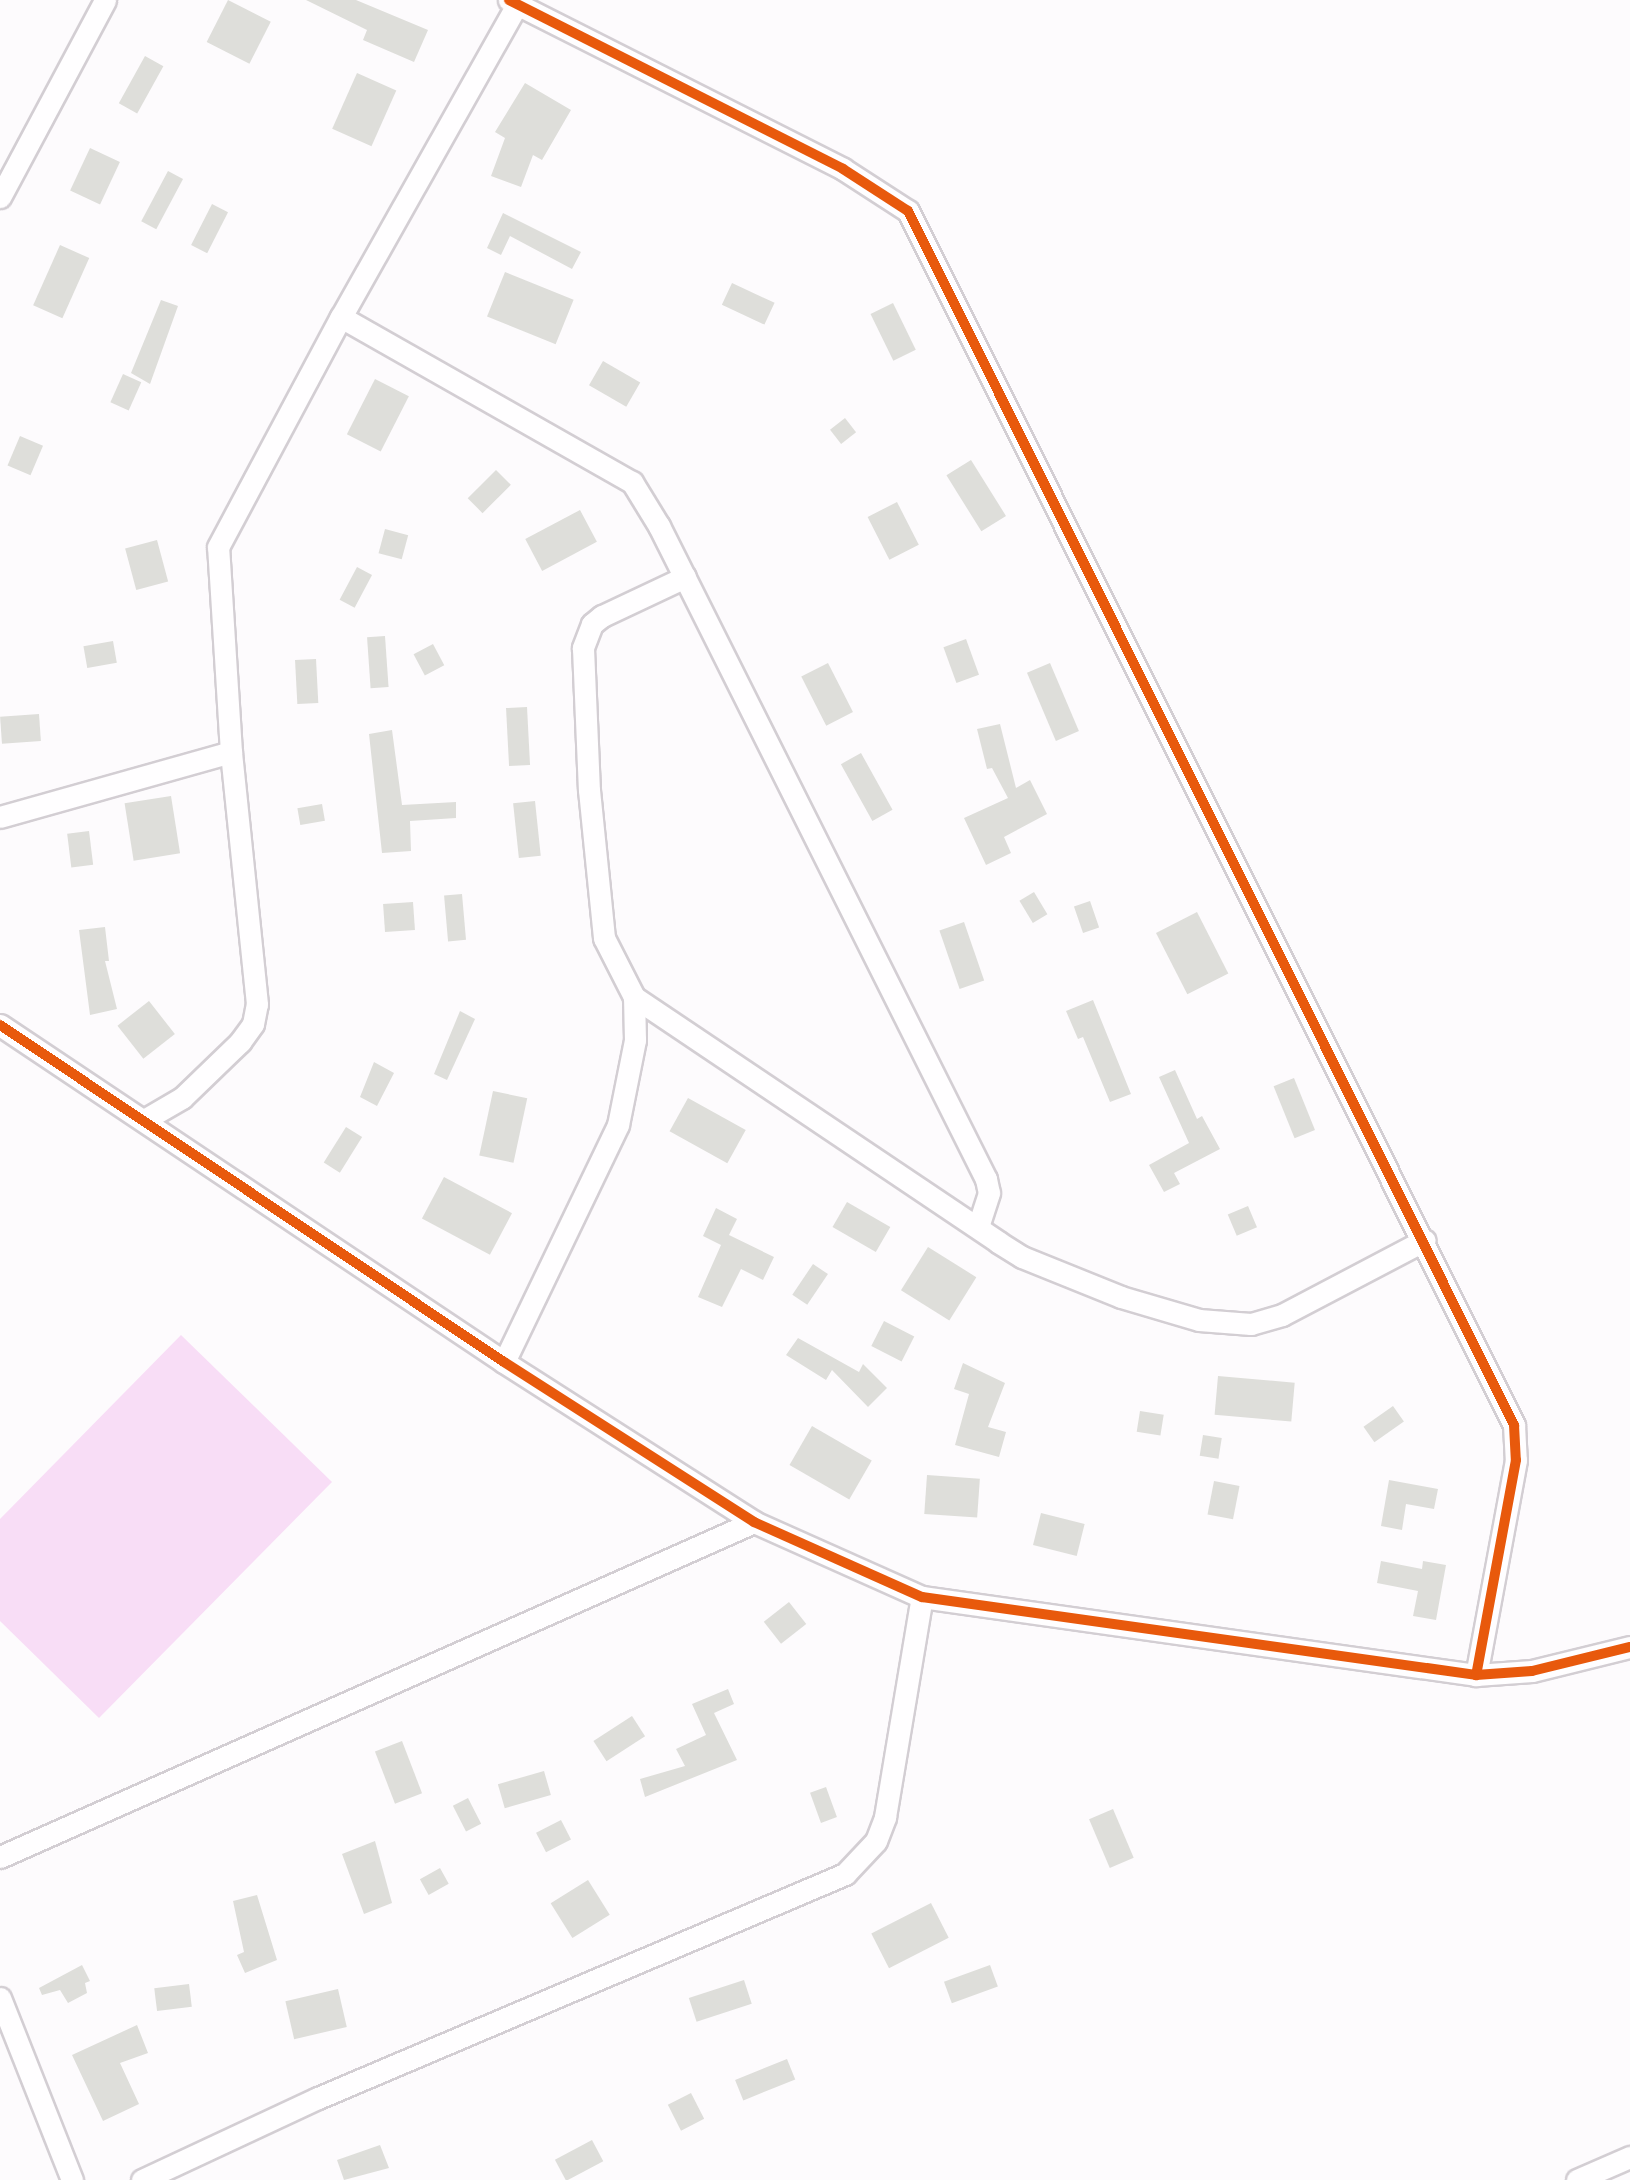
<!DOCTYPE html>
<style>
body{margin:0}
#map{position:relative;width:1630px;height:2180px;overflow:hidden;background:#fdfbfd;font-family:Raleway,sans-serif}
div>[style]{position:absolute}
.green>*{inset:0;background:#f8ddf6}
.building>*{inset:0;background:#dededa;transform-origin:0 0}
.roads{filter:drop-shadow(2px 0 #d3ced3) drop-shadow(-2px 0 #d3ced3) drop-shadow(0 2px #d3ced3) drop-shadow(0 -2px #d3ced3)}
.minor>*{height:21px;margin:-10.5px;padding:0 10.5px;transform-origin:10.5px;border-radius:10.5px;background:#fffeff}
.cycleway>*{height:10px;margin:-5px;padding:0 5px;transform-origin:5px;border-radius:5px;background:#e8590c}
span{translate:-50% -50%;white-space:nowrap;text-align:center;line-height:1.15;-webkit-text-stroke:5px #fefafe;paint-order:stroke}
</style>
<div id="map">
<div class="green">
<div style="clip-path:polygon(181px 1335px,332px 1482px,99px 1718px,0 1621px,0 1519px)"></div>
</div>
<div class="building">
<div style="left:228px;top:0;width:48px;height:47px;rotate:27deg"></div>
<div style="clip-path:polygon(306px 0,356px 0,428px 30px,414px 62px,363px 40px,367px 30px)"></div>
<div style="left:145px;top:56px;width:21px;height:54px;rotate:29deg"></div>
<div style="left:357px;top:73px;width:43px;height:61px;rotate:24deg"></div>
<div style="clip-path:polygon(525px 83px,571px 110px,542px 160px,533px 155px,521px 187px,491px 176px,505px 138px,495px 132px)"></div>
<div style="left:90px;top:148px;width:33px;height:47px;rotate:25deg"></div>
<div style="left:168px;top:171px;width:17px;height:57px;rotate:28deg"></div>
<div style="left:212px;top:204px;width:18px;height:46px;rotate:27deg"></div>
<div style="clip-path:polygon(503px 213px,581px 252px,572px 269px,510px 236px,501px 255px,487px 248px)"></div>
<div style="left:60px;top:245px;width:32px;height:66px;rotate:24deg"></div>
<div style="left:505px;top:272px;width:74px;height:48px;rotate:22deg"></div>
<div style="left:732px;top:283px;width:47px;height:24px;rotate:25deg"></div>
<div style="clip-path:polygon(161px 300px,178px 306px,150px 384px,131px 373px)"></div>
<div style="left:893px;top:303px;width:52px;height:25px;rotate:64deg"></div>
<div style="left:603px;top:361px;width:43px;height:28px;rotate:30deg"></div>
<div style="left:123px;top:374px;width:20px;height:31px;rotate:24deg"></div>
<div style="left:375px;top:379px;width:38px;height:62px;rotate:27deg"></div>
<div style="left:845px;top:418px;width:18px;height:19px;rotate:52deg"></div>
<div style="left:20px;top:436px;width:25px;height:32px;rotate:23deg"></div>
<div style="left:971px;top:460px;width:66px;height:29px;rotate:58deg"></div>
<div style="left:496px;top:470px;width:21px;height:40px;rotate:45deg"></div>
<div style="left:897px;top:502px;width:48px;height:33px;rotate:63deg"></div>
<div style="left:580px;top:510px;width:36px;height:62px;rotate:62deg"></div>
<div style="left:385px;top:529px;width:24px;height:25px;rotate:15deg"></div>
<div style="left:157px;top:540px;width:43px;height:33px;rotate:75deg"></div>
<div style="left:357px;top:567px;width:17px;height:37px;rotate:28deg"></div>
<div style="left:385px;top:636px;width:51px;height:18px;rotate:86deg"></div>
<div style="left:966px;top:639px;width:38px;height:24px;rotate:70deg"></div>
<div style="left:113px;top:641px;width:22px;height:30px;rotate:80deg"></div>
<div style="left:433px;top:644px;width:24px;height:22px;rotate:62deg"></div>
<div style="left:316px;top:659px;width:44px;height:21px;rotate:87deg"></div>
<div style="left:828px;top:663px;width:55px;height:30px;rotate:63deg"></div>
<div style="left:1050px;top:663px;width:74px;height:25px;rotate:67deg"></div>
<div style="left:527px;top:707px;width:58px;height:21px;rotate:87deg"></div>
<div style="left:39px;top:714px;width:27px;height:39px;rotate:86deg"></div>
<div style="clip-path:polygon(1000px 724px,1016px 788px,1030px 780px,1047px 814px,1004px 837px,1011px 853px,986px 865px,964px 818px,1008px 798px,992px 768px,987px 769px,977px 729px)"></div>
<div style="clip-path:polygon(392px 730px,402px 805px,456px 802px,456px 818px,410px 821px,411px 851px,382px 853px,369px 734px)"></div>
<div style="left:861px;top:753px;width:65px;height:23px;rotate:61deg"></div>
<div style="left:171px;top:796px;width:58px;height:47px;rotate:81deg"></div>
<div style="left:535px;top:801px;width:55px;height:22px;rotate:84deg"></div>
<div style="left:322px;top:804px;width:17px;height:25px;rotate:80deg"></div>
<div style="left:89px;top:831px;width:34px;height:22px;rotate:83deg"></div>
<div style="left:1034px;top:892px;width:26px;height:17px;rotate:59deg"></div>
<div style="left:462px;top:894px;width:46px;height:18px;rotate:85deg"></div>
<div style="left:1090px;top:901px;width:28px;height:17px;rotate:71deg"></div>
<div style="left:413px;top:902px;width:28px;height:30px;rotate:86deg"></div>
<div style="left:1197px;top:912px;width:69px;height:46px;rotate:63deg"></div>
<div style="left:964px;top:922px;width:62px;height:26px;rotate:71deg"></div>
<div style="clip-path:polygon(105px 927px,109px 961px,105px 961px,117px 1009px,90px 1015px,79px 930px)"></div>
<div style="clip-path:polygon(1093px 1000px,1131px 1094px,1110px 1102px,1083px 1037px,1078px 1039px,1066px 1011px)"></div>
<div style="left:149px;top:1001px;width:42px;height:40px;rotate:52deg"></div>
<div style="clip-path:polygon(460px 1011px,475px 1019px,447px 1080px,434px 1074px)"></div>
<div style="clip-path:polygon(374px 1062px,394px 1073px,377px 1106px,360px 1097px)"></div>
<div style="clip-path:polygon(1175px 1070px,1197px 1119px,1202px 1116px,1220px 1149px,1174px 1173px,1180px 1184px,1164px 1192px,1149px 1165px,1189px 1143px,1159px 1077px)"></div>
<div style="left:1294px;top:1078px;width:56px;height:22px;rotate:68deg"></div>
<div style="left:493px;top:1091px;width:35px;height:66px;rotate:12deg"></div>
<div style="left:688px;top:1098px;width:66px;height:38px;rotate:29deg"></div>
<div style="left:346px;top:1127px;width:19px;height:42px;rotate:32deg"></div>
<div style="left:444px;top:1177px;width:77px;height:47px;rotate:28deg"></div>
<div style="left:847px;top:1202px;width:50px;height:29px;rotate:30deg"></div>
<div style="left:1248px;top:1206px;width:23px;height:22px;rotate:67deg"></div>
<div style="clip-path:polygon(716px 1208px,737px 1219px,729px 1235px,774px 1257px,763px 1280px,741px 1269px,722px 1307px,698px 1297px,721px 1245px,703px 1236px)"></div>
<div style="left:928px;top:1247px;width:57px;height:51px;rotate:32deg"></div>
<div style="left:813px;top:1264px;width:18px;height:37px;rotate:34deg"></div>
<div style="left:884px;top:1321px;width:34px;height:28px;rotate:27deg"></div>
<div style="clip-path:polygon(798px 1338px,859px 1372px,863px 1364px,887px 1388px,868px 1407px,832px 1370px,826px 1380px,786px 1355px)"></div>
<div style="clip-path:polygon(963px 1363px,1005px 1383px,988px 1427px,1006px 1432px,999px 1457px,955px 1445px,969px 1394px,954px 1389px)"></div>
<div style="left:1218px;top:1376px;width:77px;height:39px;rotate:5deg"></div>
<div style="left:1393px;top:1406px;width:19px;height:36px;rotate:55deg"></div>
<div style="left:1140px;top:1411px;width:24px;height:21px;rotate:9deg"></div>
<div style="left:812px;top:1426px;width:69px;height:45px;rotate:30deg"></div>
<div style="left:1203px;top:1435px;width:19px;height:21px;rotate:9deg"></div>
<div style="left:927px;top:1475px;width:53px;height:39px;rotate:4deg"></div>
<div style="clip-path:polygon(1389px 1480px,1438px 1489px,1434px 1509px,1406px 1504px,1402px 1530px,1381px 1526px)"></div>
<div style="left:1214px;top:1481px;width:26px;height:34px;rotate:11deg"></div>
<div style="left:1041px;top:1513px;width:45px;height:33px;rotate:14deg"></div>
<div style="clip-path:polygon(1381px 1561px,1422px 1569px,1423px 1561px,1446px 1565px,1436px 1620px,1413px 1616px,1418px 1591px,1377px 1583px)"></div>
<div style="left:789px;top:1602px;width:28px;height:32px;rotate:52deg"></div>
<div style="clip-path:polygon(728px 1689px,734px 1704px,714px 1713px,737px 1760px,645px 1797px,640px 1779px,685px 1766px,676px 1749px,706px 1735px,692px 1704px)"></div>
<div style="left:632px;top:1716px;width:24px;height:46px;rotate:57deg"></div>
<div style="left:402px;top:1741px;width:56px;height:29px;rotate:69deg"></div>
<div style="left:544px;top:1771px;width:25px;height:48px;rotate:74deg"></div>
<div style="left:826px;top:1787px;width:32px;height:17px;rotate:70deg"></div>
<div style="left:468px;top:1798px;width:29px;height:17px;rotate:63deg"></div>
<div style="left:1113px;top:1809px;width:53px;height:26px;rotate:67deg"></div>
<div style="left:561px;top:1820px;width:22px;height:28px;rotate:63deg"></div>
<div style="clip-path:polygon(375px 1841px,392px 1903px,364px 1914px,342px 1854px)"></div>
<div style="left:440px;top:1868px;width:18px;height:23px;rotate:61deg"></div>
<div style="left:588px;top:1880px;width:41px;height:44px;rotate:58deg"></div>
<div style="clip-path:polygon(257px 1895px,277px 1960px,245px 1973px,237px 1955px,244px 1952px,233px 1901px)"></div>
<div style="left:931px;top:1903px;width:39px;height:67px;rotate:63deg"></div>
<div style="clip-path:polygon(82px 1965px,90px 1981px,85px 1983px,87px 1993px,68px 2003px,60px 1990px,42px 1995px,39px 1988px)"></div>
<div style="left:990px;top:1965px;width:23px;height:49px;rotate:70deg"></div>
<div style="left:744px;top:1980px;width:25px;height:58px;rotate:72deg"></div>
<div style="left:189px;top:1984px;width:23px;height:35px;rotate:83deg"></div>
<div style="left:338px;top:1989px;width:39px;height:54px;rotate:77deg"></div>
<div style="clip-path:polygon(137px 2025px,148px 2053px,120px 2063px,139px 2104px,103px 2121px,72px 2055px)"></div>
<div style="left:787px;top:2059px;width:22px;height:56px;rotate:68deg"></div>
<div style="left:691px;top:2093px;width:29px;height:26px;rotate:63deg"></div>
<div style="left:592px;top:2140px;width:24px;height:42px;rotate:62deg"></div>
<div style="clip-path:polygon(380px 2145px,389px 2168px,344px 2180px,337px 2160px)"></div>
</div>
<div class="roads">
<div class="minor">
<div style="left:509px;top:0;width:374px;rotate:26.8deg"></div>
<div style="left:843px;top:169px;width:77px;rotate:32.9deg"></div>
<div style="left:908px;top:211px;width:1357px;rotate:63.47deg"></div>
<div style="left:1514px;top:1425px;width:35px;rotate:87deg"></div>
<div style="left:1516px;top:1460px;width:219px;rotate:100.5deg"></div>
<div style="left:0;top:197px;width:223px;rotate:-61.9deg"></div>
<div style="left:341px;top:317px;width:335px;rotate:29.6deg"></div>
<div style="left:632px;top:482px;width:52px;rotate:58.5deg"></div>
<div style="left:659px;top:526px;width:730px;rotate:63.4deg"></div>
<div style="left:986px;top:1179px;width:14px;rotate:78deg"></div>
<div style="left:989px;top:1193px;width:35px;rotate:108deg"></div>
<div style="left:685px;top:577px;width:92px;rotate:154.8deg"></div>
<div style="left:602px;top:616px;width:13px;rotate:141deg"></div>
<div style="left:592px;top:624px;width:26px;rotate:111deg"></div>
<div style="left:583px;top:648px;width:142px;rotate:87.6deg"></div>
<div style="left:589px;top:790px;width:149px;rotate:84.2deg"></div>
<div style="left:604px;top:938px;width:66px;rotate:63deg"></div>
<div style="left:634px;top:997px;width:439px;rotate:33.9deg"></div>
<div style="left:998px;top:1242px;width:28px;rotate:32deg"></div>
<div style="left:1022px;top:1257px;width:107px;rotate:22deg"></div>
<div style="left:1121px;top:1297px;width:81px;rotate:16.4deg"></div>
<div style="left:1199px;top:1320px;width:52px;rotate:4.4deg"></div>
<div style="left:1251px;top:1324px;width:32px;rotate:-16deg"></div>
<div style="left:1282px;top:1315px;width:161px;rotate:-27.7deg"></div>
<div style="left:0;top:817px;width:240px;rotate:-15.7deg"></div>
<div style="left:0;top:1025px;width:606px;rotate:33.77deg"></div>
<div style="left:504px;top:1362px;width:297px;rotate:32.6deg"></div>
<div style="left:754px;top:1522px;width:184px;rotate:24.1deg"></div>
<div style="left:922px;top:1597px;width:559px;rotate:8.01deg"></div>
<div style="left:1476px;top:1675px;width:56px;rotate:-4.1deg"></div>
<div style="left:1532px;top:1671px;width:101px;rotate:-13.8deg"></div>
<div style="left:144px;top:1120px;width:44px;rotate:-30.1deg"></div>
<div style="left:182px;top:1098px;width:81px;rotate:-44deg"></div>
<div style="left:240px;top:1042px;width:22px;rotate:-54deg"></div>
<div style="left:253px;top:1024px;width:20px;rotate:-79deg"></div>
<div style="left:257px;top:1004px;width:253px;rotate:-95.9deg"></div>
<div style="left:231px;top:752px;width:205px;rotate:-93.6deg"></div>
<div style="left:218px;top:547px;width:261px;rotate:-61.9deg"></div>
<div style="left:341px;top:317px;width:358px;rotate:-60.6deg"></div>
<div style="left:504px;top:1362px;width:263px;rotate:-64.3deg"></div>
<div style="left:618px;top:1125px;width:87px;rotate:-78.7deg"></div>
<div style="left:635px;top:1040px;width:43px;rotate:-91.3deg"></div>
<div style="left:0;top:1857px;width:825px;rotate:-23.96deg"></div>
<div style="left:0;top:1998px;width:196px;rotate:68.4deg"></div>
<div style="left:142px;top:2180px;width:194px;rotate:-25deg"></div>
<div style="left:318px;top:2098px;width:573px;rotate:-23.03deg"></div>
<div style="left:845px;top:1874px;width:45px;rotate:-46.8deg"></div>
<div style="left:876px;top:1841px;width:26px;rotate:-69deg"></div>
<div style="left:885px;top:1817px;width:223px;rotate:-80.5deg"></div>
<div style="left:1577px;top:2180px;width:58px;rotate:-23.5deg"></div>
</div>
</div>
<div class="cycleway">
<div style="left:509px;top:0;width:374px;rotate:26.8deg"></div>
<div style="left:843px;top:169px;width:77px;rotate:32.9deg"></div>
<div style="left:908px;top:211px;width:1357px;rotate:63.47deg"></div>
<div style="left:1514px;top:1425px;width:35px;rotate:87deg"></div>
<div style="left:1516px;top:1460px;width:219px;rotate:100.5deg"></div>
<div style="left:0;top:1025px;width:606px;rotate:33.77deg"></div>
<div style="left:504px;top:1362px;width:297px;rotate:32.6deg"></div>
<div style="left:754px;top:1522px;width:184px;rotate:24.1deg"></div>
<div style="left:922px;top:1597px;width:559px;rotate:8.01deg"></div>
<div style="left:1476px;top:1675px;width:56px;rotate:-4.1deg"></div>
<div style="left:1532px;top:1671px;width:101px;rotate:-13.8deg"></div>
</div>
</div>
